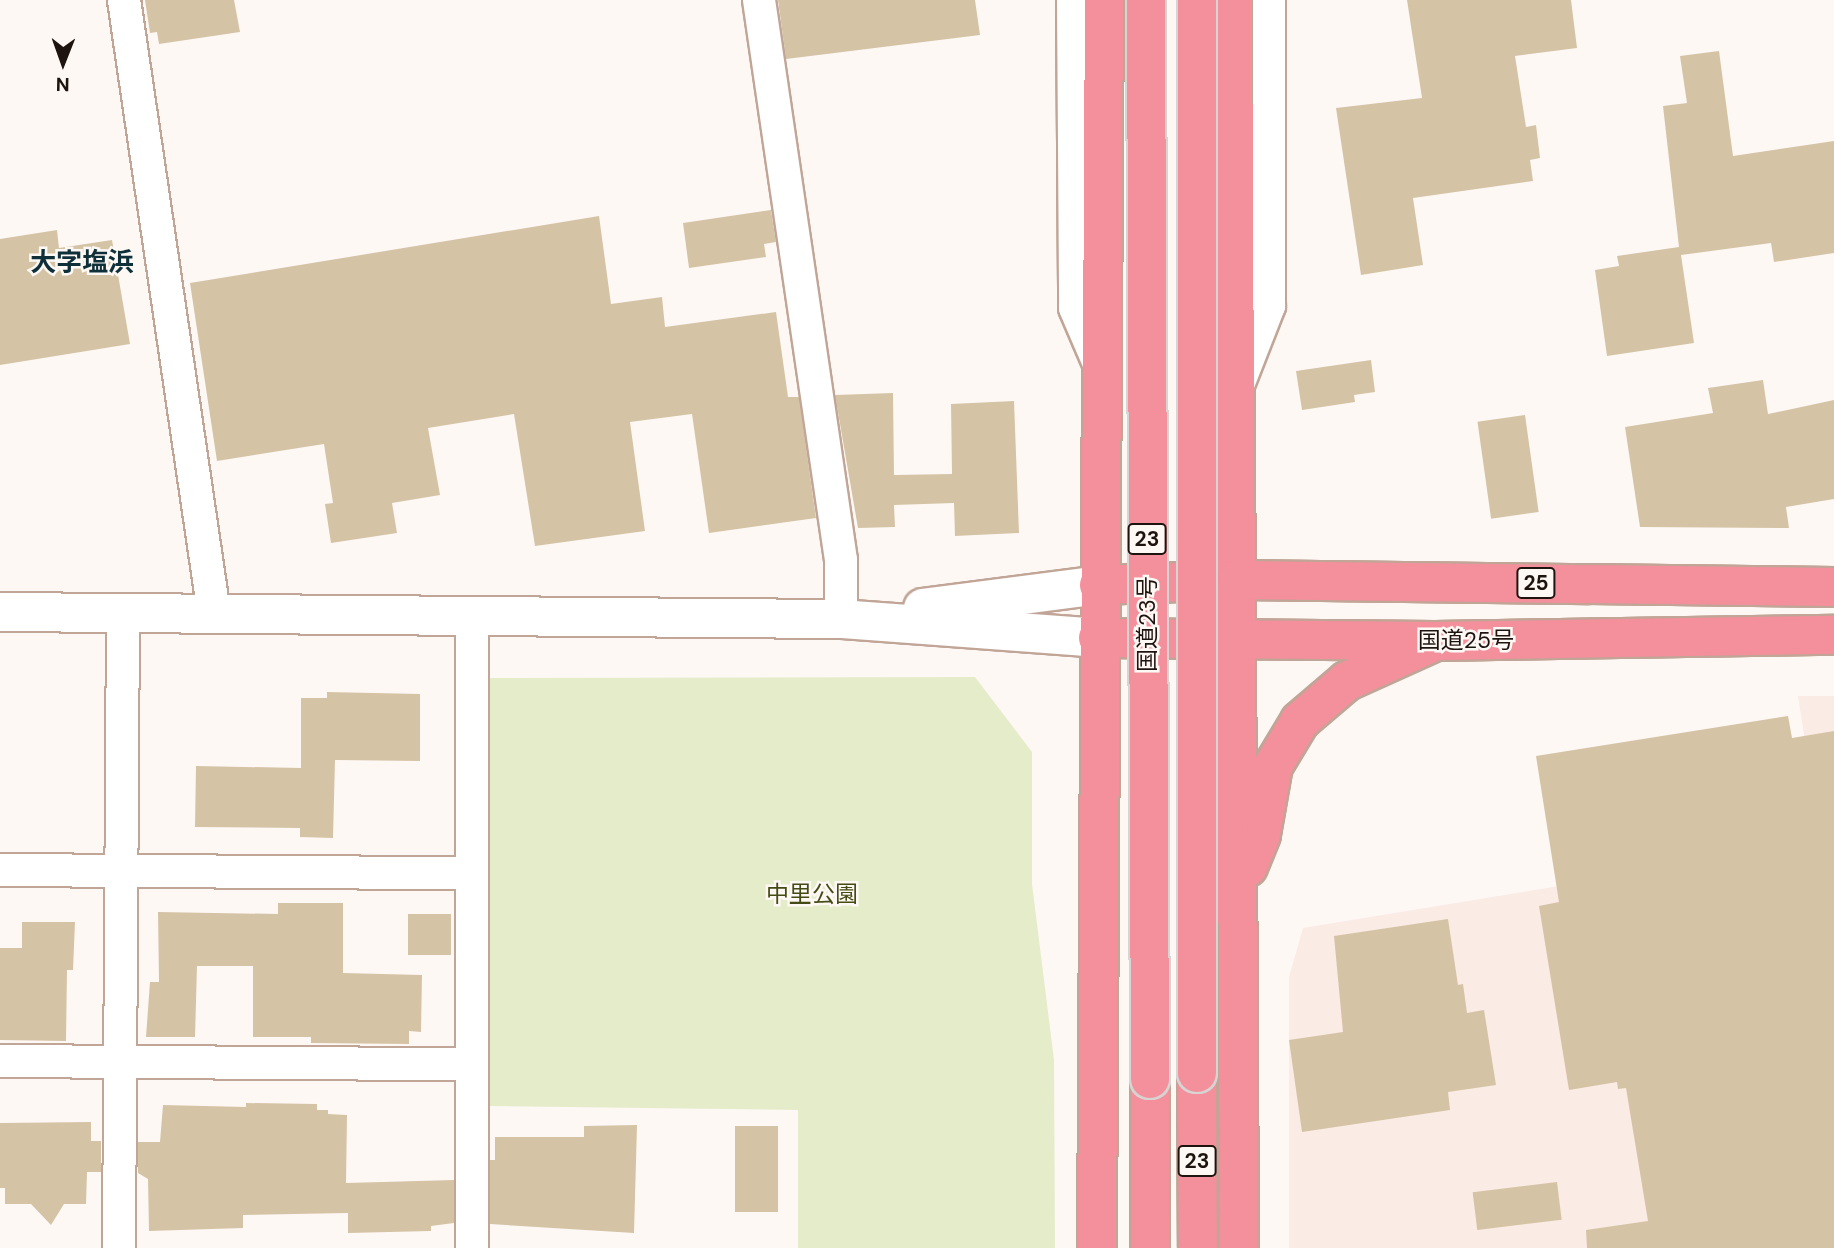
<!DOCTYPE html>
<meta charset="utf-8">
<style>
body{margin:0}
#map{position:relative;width:1834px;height:1248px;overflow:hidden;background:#fef8f5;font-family:"DM Sans","Noto Sans JP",sans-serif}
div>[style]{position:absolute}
.built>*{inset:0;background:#faebe4}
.green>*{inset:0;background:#e5ecca}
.building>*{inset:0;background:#d5c3a5;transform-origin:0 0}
.roads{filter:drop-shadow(2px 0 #c1a597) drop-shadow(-2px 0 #c1a597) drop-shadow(0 2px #c1a597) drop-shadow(0 -2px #c1a597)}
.minor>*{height:32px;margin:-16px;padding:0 16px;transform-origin:16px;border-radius:16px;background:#fff}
.tertiary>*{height:38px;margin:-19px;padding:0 19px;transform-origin:19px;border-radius:19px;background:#fff}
.trunk>*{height:38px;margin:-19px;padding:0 19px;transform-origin:19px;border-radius:19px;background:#f48f9c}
.bridges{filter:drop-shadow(2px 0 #d6d5d4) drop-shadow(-2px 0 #d6d5d4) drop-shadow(0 2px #d6d5d4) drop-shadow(0 -2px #d6d5d4)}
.trunk-bridge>*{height:38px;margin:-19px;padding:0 19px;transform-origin:19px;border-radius:19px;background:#f48f9c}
span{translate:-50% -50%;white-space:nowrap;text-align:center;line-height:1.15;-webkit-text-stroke:5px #fef8f5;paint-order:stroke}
.shield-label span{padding:2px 5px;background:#fef8f5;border:2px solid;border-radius:5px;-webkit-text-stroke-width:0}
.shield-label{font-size:21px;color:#1e140f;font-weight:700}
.street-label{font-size:23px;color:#1e140f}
.park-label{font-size:23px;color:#454b15}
.quarter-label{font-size:26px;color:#0f3038;font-weight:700}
.north{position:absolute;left:28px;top:28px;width:70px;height:70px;-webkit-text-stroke:5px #fef8f5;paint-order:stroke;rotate:181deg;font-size:19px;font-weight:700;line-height:28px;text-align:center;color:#1e140f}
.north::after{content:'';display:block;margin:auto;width:24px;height:32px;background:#1e140f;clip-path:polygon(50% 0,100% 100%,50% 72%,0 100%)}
</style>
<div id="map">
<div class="built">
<div style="clip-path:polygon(1798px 696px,1834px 696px,1834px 1248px,1289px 1248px,1289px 977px,1303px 928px,1821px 843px)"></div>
</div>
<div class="green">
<div style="clip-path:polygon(975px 677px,1032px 752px,1032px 884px,1054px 1060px,1055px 1248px,798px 1248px,798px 1110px,485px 1106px,485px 678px)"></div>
</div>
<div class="building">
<div style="clip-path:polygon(145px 0,234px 0,240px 32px,159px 44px,157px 32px,150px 33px)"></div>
<div style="clip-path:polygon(778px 0,975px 0,980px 35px,786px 59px)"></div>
<div style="clip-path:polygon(1407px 0,1571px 0,1577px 48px,1515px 56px,1526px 127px,1536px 125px,1540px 158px,1530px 160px,1533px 181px,1413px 198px,1423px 265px,1361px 275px,1336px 108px,1422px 98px)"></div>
<div style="clip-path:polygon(1719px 51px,1733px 156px,1834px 141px,1834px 253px,1774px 262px,1771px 243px,1681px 255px,1694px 343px,1607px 356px,1595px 270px,1619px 266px,1617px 256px,1679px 247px,1663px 106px,1687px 103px,1680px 56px)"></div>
<div style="clip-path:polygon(771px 210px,776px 242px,764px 244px,766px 257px,689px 268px,683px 223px)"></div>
<div style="clip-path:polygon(599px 216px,611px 304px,662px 297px,665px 327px,776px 312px,788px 397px,799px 397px,816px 518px,709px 533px,692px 414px,630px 422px,645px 531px,535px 546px,514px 414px,428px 428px,440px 495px,392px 503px,397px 533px,331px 543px,325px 504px,333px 503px,324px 444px,217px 461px,190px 283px)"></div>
<div style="clip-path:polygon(57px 230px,59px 248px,112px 240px,130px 344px,0 365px,0 239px)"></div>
<div style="clip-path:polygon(1371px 360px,1375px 392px,1354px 395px,1355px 402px,1302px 410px,1296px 371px)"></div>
<div style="clip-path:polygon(1763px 380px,1768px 414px,1834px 400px,1834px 499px,1786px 507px,1789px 528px,1640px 527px,1625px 427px,1713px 413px,1708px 388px)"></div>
<div style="clip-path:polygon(893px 393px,894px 475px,952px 474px,951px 404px,1014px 401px,1019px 533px,955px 536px,954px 503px,894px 505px,895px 527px,858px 528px,835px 395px)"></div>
<div style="left:1525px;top:415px;width:98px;height:48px;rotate:82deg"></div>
<div style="clip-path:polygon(327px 692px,420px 694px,420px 761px,335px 760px,333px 838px,300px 837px,300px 828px,195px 827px,196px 766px,301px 768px,301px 698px,327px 698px)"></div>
<div style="clip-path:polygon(1788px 716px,1792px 738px,1834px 731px,1834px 1248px,1587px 1248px,1586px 1230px,1648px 1221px,1626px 1088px,1618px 1089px,1617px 1082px,1569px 1090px,1539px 906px,1559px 902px,1536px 756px)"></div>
<div style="clip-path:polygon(278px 903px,343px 903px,343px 973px,422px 975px,421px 1032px,409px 1031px,409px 1044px,311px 1043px,311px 1037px,253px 1037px,253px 966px,197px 966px,195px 1037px,146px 1037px,150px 982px,159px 982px,158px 912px,278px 914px)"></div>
<div style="left:408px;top:914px;width:43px;height:41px"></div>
<div style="clip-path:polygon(1448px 919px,1458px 985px,1463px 984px,1467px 1013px,1484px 1010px,1496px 1085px,1448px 1092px,1450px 1110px,1302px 1132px,1289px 1040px,1343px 1032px,1334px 936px)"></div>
<div style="clip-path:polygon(22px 922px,75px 922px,73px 970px,67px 970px,66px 1041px,0 1040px,0 948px,22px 948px)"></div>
<div style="clip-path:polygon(246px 1103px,317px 1104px,317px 1110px,328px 1110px,328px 1114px,347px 1115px,346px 1183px,454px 1180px,454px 1223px,431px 1226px,431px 1231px,348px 1233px,348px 1213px,243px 1215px,243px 1228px,149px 1231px,148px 1179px,138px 1173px,138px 1142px,160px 1142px,163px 1105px,246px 1107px)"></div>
<div style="clip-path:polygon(91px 1122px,91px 1141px,101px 1141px,101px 1172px,87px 1172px,86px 1204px,64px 1204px,51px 1225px,31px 1204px,5px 1204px,5px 1188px,0 1188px,0 1123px)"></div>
<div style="clip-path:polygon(637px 1125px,634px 1233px,490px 1224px,490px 1160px,495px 1160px,495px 1137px,584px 1137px,584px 1126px)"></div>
<div style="left:778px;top:1126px;width:86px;height:43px;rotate:90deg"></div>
<div style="left:1557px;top:1182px;width:38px;height:85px;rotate:83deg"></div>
</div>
<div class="roads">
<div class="minor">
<div style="left:124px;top:0;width:620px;rotate:81.65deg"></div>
<div style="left:759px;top:0;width:566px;rotate:81.67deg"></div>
<div style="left:841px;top:560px;width:59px;rotate:90deg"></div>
<div style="left:1073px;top:0;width:308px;rotate:89.6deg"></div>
<div style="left:1075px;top:308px;width:63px;rotate:66.7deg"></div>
<div style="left:1238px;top:385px;width:85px;rotate:-68.6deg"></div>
<div style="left:1269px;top:306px;width:306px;rotate:-90deg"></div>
<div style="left:472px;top:615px;width:633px;rotate:90deg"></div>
<div style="left:0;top:870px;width:471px;rotate:0.4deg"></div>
<div style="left:0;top:1061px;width:472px;rotate:0.4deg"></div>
<div style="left:119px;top:1248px;width:635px;rotate:-89.64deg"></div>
</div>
<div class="tertiary">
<div style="left:923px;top:608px;width:177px;rotate:-7.4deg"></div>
<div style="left:0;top:612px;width:841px;rotate:0.48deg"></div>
<div style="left:841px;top:619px;width:258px;rotate:4.2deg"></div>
</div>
<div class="trunk">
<div style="left:1233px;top:0;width:1248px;rotate:89.72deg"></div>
<div style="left:1099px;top:585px;width:139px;rotate:-2.1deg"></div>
<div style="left:1238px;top:580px;width:596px;rotate:0.67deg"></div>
<div style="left:1098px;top:638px;width:337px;rotate:0.5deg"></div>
<div style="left:1435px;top:641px;width:399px;rotate:-0.9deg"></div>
<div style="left:1248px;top:867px;width:35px;rotate:-68deg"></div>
<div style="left:1261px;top:834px;width:69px;rotate:-80deg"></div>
<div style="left:1273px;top:766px;width:52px;rotate:-59deg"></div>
<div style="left:1300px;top:721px;width:62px;rotate:-40.4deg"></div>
<div style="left:1347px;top:681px;width:92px;rotate:-24.3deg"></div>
<div style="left:1197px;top:1073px;width:175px;rotate:89.7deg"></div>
<div style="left:1150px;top:1079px;width:169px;rotate:90deg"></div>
<div style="left:1097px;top:1248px;width:1248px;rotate:-89.68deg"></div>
</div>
</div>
<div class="bridges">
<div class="trunk-bridge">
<div style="left:1146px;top:0;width:1079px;rotate:89.79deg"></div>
<div style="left:1197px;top:1073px;width:1073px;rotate:-90deg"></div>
</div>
</div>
<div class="shield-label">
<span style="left:1147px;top:539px">23</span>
<span style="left:1536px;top:583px">25</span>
<span style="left:1197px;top:1161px">23</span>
</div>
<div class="street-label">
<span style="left:1147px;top:624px;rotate:-90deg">国道23号</span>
<span style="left:1466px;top:640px">国道25号</span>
</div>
<div class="park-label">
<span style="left:812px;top:894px">中里公園</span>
</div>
<div class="quarter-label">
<span style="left:82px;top:263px">大字塩浜</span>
</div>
<div class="north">N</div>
</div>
